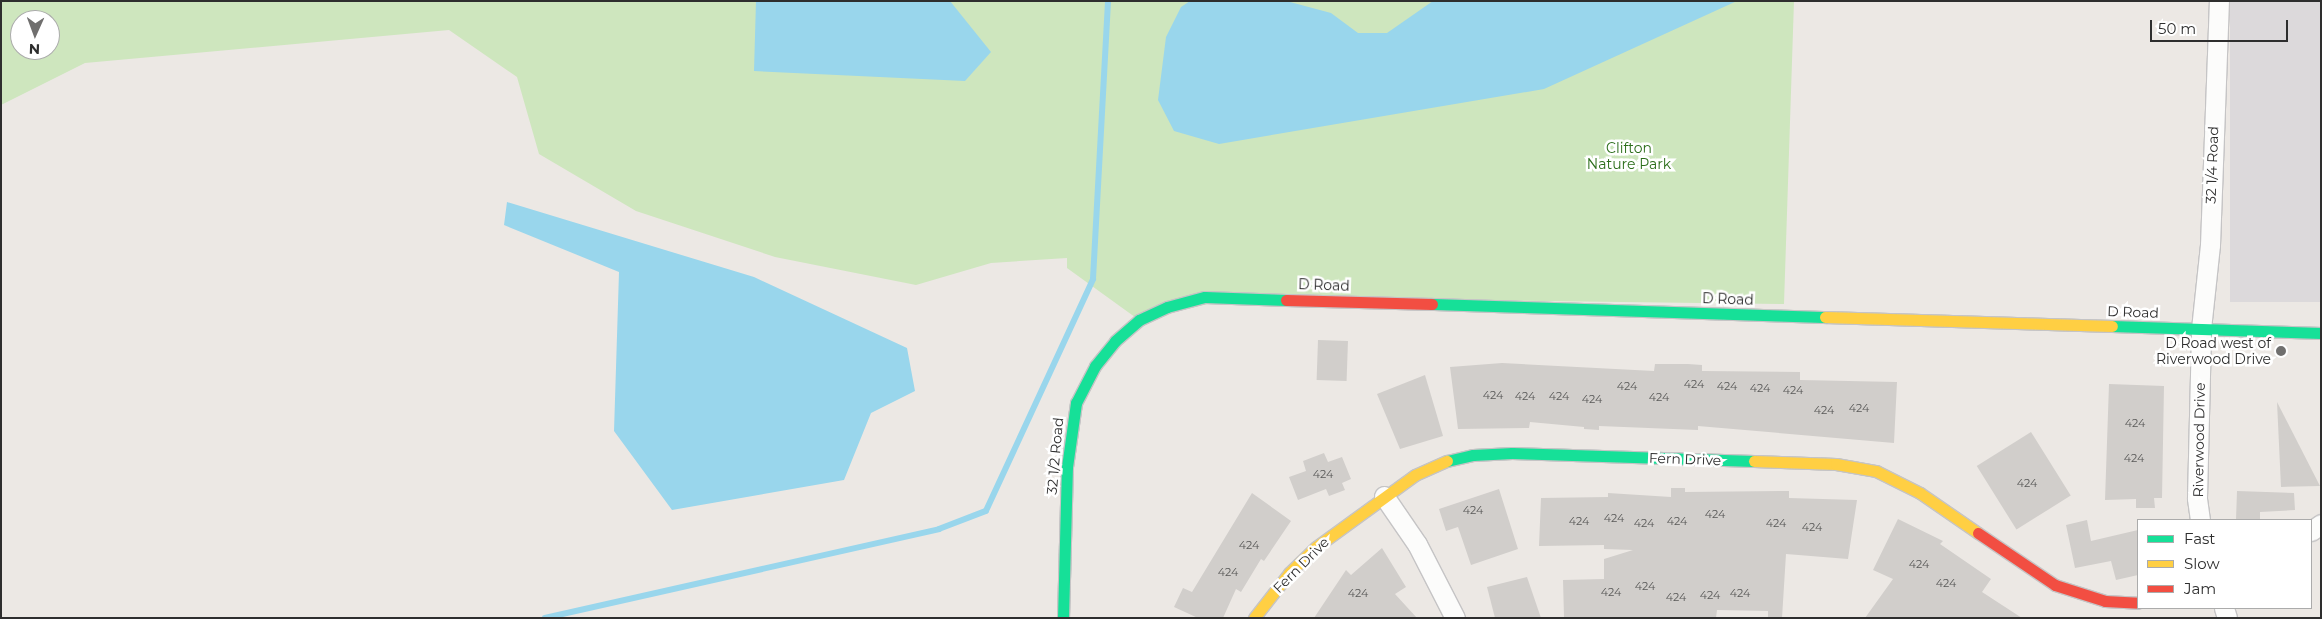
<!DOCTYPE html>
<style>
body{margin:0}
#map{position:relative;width:2322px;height:619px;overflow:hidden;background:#ece8e4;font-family:Montserrat,sans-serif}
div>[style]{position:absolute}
.industrial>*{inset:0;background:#dcd9db;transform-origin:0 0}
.green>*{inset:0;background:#cee6be}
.water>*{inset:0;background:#99d6ec}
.stream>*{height:5.5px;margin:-2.75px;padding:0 2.75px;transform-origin:2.75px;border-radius:2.75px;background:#99d6ec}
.building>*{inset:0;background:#d1cecb;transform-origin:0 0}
.roads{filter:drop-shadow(1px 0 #c5c4c5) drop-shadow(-1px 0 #c5c4c5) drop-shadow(0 1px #c5c4c5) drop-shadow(0 -1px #c5c4c5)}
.street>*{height:19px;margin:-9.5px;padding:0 9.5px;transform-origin:9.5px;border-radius:9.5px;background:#fcfcfb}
.fast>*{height:11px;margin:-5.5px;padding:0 5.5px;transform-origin:5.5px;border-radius:5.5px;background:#16e098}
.slow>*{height:11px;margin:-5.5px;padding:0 5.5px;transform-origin:5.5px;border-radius:5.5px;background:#ffcf43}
.jam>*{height:11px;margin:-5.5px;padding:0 5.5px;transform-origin:5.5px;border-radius:5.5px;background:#f24e42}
.dots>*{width:14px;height:14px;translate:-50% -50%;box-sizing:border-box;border:2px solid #fff;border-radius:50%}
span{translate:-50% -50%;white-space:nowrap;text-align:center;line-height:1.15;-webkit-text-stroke:5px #fff;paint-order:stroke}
.number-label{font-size:11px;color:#585857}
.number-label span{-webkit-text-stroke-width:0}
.park-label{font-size:14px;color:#2c6e1b}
.street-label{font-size:14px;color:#2e2e2e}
.poi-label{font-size:14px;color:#2e2e2e}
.right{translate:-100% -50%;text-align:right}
.frame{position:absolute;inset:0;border:2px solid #2e2e2e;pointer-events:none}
.legend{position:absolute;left:2137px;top:519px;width:175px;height:90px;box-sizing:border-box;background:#fff;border:1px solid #ababab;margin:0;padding:6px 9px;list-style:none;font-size:15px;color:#2e2e2e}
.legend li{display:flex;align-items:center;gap:10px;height:25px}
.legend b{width:25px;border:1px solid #ababab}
.north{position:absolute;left:10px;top:10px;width:50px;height:50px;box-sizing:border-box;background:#fff;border:1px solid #ababab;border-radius:50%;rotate:182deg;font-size:14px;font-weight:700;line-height:20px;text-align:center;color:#2e2e2e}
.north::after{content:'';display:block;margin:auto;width:18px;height:22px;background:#706f6e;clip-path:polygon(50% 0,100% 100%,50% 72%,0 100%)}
.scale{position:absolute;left:2150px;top:20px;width:138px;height:22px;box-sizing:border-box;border:2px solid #2e2e2e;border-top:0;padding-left:6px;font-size:15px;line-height:18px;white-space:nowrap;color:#2e2e2e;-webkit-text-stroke:4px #fff;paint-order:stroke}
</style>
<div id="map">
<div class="industrial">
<div style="left:2230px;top:1px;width:91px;height:301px"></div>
</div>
<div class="green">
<div style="clip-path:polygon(evenodd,1px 1px,1794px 1px,1784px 304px,1238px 297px,1139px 320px,1067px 268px,1067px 258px,991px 263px,916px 285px,775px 257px,636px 211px,539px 154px,517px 77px,449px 30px,85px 63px,1px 105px,1px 1px,20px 20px,50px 20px,50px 50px,20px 50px,20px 20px)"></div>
</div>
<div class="water">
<div style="clip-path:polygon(756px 1px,950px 1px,991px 52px,965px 81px,754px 71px)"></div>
<div style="clip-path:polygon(1190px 1px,1290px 2px,1331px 13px,1358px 33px,1387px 33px,1433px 1px,1737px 1px,1544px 89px,1219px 144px,1174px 131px,1158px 100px,1166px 37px,1181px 7px)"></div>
<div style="clip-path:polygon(507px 202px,754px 277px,907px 348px,915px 391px,871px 413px,844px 480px,672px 510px,614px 431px,619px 272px,504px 225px)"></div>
</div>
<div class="stream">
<div style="left:545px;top:618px;width:404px;rotate:-12.7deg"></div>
<div style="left:939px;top:529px;width:50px;rotate:-21deg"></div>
<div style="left:986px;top:511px;width:255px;rotate:-65.2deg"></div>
<div style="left:1093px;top:279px;width:278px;rotate:-86.9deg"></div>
</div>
<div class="building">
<div style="left:1318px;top:340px;width:30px;height:40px;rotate:2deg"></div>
<div style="clip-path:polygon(1502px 363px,1654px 371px,1655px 364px,1688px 364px,1702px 365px,1702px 371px,1800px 372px,1800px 380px,1897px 382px,1894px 443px,1698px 426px,1698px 430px,1599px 426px,1599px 430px,1584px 429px,1584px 427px,1530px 422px,1529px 428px,1458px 429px,1450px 367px)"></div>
<div style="clip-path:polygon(1425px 375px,1443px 436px,1400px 449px,1377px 394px)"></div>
<div style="clip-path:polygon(2109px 384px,2164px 386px,2162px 498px,2154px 498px,2155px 508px,2136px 508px,2136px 499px,2105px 500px)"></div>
<div style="clip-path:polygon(2277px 402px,2320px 486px,2281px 487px)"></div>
<div style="left:2031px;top:432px;width:75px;height:64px;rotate:58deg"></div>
<div style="clip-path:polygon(1324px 453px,1328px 462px,1342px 457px,1351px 479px,1342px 483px,1345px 490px,1329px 496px,1326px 489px,1298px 500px,1289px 477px,1306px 471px,1303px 461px)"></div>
<div style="clip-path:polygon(1671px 488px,1685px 488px,1685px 492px,1789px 491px,1789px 498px,1857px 500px,1848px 559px,1786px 554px,1782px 618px,1768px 618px,1768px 611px,1717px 610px,1716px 618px,1564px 617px,1563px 580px,1604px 579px,1604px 559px,1633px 550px,1604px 549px,1604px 545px,1539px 546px,1541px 498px,1608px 497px,1608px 493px,1671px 497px)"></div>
<div style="clip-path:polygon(1499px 489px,1518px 549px,1471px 565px,1458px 527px,1446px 531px,1439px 509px)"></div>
<div style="clip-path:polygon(2237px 491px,2294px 493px,2295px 510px,2260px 512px,2260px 520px,2236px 520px)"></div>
<div style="clip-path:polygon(1252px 493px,1291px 521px,1264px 561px,1261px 559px,1241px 592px,1236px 589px,1223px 618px,1198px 618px,1174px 607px,1183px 588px,1192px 592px)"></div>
<div style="clip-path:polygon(1898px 519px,1943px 541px,1940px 544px,1991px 579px,1982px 592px,2022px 618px,1865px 618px,1893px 579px,1873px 570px)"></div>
<div style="clip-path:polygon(2087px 520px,2091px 541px,2138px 530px,2138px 575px,2116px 580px,2111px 561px,2075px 568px,2066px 525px)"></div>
<div style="clip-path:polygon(1382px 548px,1406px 587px,1395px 594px,1417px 618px,1314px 618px,1346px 570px,1351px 575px)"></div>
<div style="clip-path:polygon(1527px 577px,1541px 618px,1495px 618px,1487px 587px)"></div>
</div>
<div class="roads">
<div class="street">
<div style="left:1384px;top:496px;width:58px;rotate:55.5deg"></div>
<div style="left:1417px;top:544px;width:83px;rotate:62.8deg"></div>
<div style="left:2200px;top:520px;width:22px;rotate:-98deg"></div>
<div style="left:2197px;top:498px;width:169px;rotate:-88.6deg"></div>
<div style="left:2201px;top:329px;width:84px;rotate:-83.9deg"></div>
<div style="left:2210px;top:245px;width:244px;rotate:-87.9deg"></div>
<div style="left:2311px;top:531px;width:12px;rotate:-35deg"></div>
<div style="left:2224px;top:608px;width:10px;rotate:73deg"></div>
</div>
<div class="fast">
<div style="left:1432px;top:304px;width:393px;rotate:1.9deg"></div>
<div style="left:2112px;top:326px;width:209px;rotate:1.9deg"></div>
<div style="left:1447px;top:461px;width:27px;rotate:-13deg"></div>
<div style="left:1473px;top:455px;width:39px;rotate:-3deg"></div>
<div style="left:1512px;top:453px;width:242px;rotate:1.9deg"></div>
<div style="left:1063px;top:618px;width:151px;rotate:-88.5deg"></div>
<div style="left:1067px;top:467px;width:65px;rotate:-82deg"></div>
<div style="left:1076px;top:403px;width:42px;rotate:-62.8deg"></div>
<div style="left:1095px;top:366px;width:32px;rotate:-51deg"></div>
<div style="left:1115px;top:341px;width:32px;rotate:-41deg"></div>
<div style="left:1139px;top:320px;width:31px;rotate:-25deg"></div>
<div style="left:1167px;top:307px;width:39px;rotate:-15deg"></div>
<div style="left:1205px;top:297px;width:81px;rotate:2.1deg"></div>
</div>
<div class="slow">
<div style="left:1825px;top:317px;width:287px;rotate:1.8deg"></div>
<div style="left:1754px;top:461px;width:82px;rotate:2.1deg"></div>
<div style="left:1836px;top:464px;width:41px;rotate:9.9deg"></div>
<div style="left:1876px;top:471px;width:49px;rotate:26.6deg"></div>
<div style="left:1920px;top:493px;width:70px;rotate:34.6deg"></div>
<div style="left:1254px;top:618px;width:57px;rotate:-52.1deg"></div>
<div style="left:1289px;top:573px;width:37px;rotate:-44deg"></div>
<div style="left:1316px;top:547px;width:122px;rotate:-36deg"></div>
<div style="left:1415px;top:475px;width:35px;rotate:-24deg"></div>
</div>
<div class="jam">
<div style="left:1286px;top:300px;width:146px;rotate:1.6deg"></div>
<div style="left:1978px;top:533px;width:93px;rotate:34deg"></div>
<div style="left:2055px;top:585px;width:52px;rotate:17.7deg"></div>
<div style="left:2105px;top:601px;width:33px;rotate:3deg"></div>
</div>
</div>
<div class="dots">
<div style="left:2281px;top:351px;background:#706f6e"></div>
</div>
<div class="number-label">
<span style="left:1694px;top:384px">424</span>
<span style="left:1627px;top:386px">424</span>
<span style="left:1727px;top:386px">424</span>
<span style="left:1760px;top:388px">424</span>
<span style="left:1793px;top:390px">424</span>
<span style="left:1493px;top:395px">424</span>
<span style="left:1525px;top:396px">424</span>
<span style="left:1559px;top:396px">424</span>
<span style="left:1659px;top:397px">424</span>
<span style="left:1592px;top:399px">424</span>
<span style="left:1859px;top:408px">424</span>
<span style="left:1824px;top:410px">424</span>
<span style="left:2135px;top:423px">424</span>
<span style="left:2134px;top:458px">424</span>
<span style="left:1323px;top:474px">424</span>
<span style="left:2027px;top:483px">424</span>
<span style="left:1473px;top:510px">424</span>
<span style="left:1715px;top:514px">424</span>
<span style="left:1614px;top:518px">424</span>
<span style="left:1579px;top:521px">424</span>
<span style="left:1677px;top:521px">424</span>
<span style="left:1644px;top:523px">424</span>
<span style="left:1776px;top:523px">424</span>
<span style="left:1812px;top:527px">424</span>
<span style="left:1249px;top:545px">424</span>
<span style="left:1919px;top:564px">424</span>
<span style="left:1228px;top:572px">424</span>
<span style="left:1946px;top:583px">424</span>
<span style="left:1645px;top:586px">424</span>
<span style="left:1611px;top:592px">424</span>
<span style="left:1358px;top:593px">424</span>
<span style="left:1740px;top:593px">424</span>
<span style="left:1710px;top:595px">424</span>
<span style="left:1676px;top:597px">424</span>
</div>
<div class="park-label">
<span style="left:1629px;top:156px">Clifton<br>Nature Park</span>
</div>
<div class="street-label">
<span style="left:2212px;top:165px;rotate:-88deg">32 1/4 Road</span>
<span style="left:1324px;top:285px;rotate:2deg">D Road</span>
<span style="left:1728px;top:299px;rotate:2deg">D Road</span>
<span style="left:2133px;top:312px;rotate:2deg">D Road</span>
<span style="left:2199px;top:440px;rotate:-89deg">Riverwood Drive</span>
<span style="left:1055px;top:456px;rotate:-85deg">32 1/2 Road</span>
<span style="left:1685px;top:459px;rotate:2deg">Fern Drive</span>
<span style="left:1301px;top:565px;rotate:-45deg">Fern Drive</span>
</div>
<div class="poi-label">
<span class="right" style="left:2271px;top:351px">D Road west of<br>Riverwood Drive</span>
</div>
<div class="frame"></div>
<ul class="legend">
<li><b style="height:6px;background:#16e098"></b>Fast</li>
<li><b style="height:6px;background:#ffcf43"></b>Slow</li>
<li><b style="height:6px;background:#f24e42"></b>Jam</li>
</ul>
<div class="north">N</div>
<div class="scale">50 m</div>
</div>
